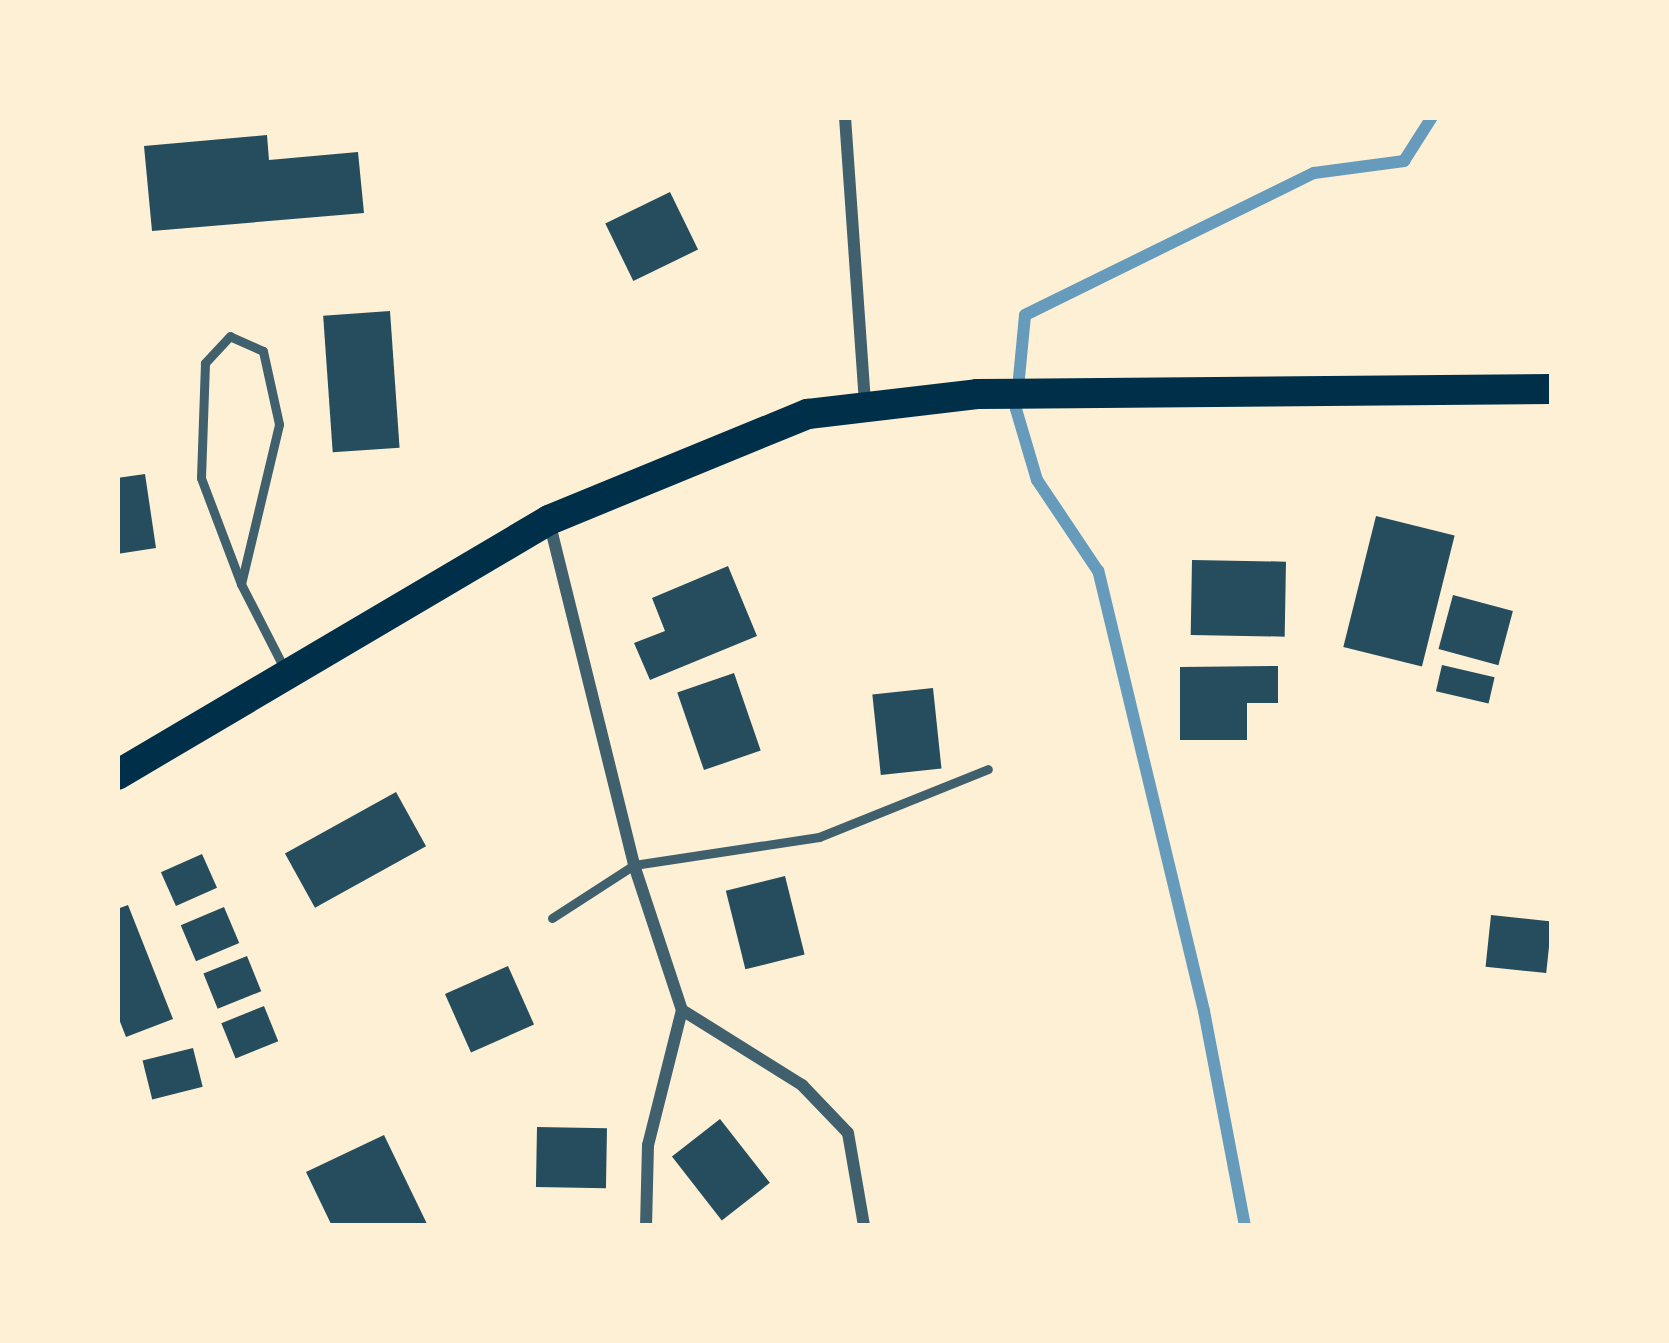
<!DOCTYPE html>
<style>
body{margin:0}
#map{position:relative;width:1669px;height:1343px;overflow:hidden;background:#fdf0d5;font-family:Overpass,sans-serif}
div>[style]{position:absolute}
.stream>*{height:12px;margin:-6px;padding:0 6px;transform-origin:6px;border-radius:6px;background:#669bbc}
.building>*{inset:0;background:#264d5e;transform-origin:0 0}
.service>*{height:9px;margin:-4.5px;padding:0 4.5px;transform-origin:4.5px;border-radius:4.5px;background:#3f606c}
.minor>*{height:12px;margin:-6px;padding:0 6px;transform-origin:6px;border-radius:6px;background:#3f606c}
.primary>*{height:30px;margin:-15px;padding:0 15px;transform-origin:15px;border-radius:15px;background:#003049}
span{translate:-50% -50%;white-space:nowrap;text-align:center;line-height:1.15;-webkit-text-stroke:12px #fdf0d5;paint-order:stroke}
.frame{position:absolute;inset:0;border:120px solid #fdf0d5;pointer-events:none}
</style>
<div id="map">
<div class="stream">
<div style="left:1245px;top:1226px;width:219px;rotate:-100.8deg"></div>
<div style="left:1204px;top:1011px;width:453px;rotate:-103.5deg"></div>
<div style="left:1098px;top:571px;width:110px;rotate:-123.8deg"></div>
<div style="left:1037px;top:480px;width:74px;rotate:-106.5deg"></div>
<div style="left:1016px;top:409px;width:94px;rotate:-84.5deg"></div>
<div style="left:1025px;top:315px;width:322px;rotate:-26.2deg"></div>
<div style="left:1314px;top:173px;width:91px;rotate:-7.6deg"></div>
<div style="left:1404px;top:161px;width:52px;rotate:-57.5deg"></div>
</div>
<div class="building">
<div style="clip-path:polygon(267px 135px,269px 160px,358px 152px,364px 213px,152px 231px,144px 146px)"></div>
<div style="left:670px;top:192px;width:64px;height:72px;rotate:64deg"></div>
<div style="left:390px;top:311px;width:137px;height:67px;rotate:86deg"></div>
<div style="clip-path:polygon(145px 474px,156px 548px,117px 554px,117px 478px)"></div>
<div style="left:1376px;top:516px;width:81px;height:135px;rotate:14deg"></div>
<div style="left:1192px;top:560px;width:94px;height:75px;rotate:1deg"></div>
<div style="clip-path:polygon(728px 566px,757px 636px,650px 680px,634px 643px,665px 631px,652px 598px)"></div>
<div style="left:1453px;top:595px;width:62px;height:56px;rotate:15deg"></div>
<div style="left:1442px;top:665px;width:54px;height:27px;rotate:13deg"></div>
<div style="clip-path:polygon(1278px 666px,1278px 703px,1247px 703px,1247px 740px,1180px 740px,1180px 667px)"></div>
<div style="left:734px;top:673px;width:82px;height:60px;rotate:71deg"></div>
<div style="left:933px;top:688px;width:81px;height:61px;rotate:84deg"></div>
<div style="left:396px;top:792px;width:62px;height:127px;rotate:61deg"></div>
<div style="left:202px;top:854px;width:37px;height:45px;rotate:66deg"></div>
<div style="left:785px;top:876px;width:81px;height:61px;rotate:76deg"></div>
<div style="clip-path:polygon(128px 905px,173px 1019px,126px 1037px,117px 1014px,117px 909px)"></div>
<div style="left:224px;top:907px;width:39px;height:47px;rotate:67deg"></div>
<div style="left:1491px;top:915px;width:61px;height:52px;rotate:6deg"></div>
<div style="left:247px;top:956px;width:38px;height:47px;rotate:68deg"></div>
<div style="left:508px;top:966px;width:64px;height:69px;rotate:66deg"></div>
<div style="left:264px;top:1006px;width:38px;height:46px;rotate:68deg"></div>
<div style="left:193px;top:1048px;width:40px;height:52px;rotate:76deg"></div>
<div style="left:720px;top:1119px;width:81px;height:61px;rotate:52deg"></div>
<div style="left:537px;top:1127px;width:70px;height:60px;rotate:1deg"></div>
<div style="clip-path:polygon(384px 1135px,428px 1226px,332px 1226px,306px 1172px)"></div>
</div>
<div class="service">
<div style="left:241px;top:584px;width:164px;rotate:-76.6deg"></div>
<div style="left:279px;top:424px;width:75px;rotate:-102.4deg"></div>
<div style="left:263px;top:351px;width:36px;rotate:-156deg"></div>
<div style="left:230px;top:336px;width:37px;rotate:133deg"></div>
<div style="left:205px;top:363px;width:115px;rotate:92deg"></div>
<div style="left:201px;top:478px;width:113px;rotate:69.3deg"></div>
<div style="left:241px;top:584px;width:97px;rotate:62.9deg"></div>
<div style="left:552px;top:918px;width:98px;rotate:-32.9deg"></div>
<div style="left:634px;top:865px;width:187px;rotate:-8.6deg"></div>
<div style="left:819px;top:837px;width:182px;rotate:-21.9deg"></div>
</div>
<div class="minor">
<div style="left:845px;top:117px;width:286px;rotate:86deg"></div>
<div style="left:549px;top:521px;width:354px;rotate:76.1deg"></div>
<div style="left:634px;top:865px;width:153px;rotate:71.7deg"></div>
<div style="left:682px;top:1010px;width:139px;rotate:104.1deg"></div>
<div style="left:648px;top:1145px;width:81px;rotate:91.4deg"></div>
<div style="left:682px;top:1010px;width:142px;rotate:32deg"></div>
<div style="left:802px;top:1085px;width:66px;rotate:46.2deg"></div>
<div style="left:848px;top:1133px;width:94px;rotate:80.2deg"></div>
</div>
<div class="primary">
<div style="left:117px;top:775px;width:502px;rotate:-30.55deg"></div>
<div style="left:549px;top:520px;width:280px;rotate:-22.3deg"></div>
<div style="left:808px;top:414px;width:170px;rotate:-6.7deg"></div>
<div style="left:977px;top:394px;width:575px;rotate:-0.5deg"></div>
</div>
<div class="frame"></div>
</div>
